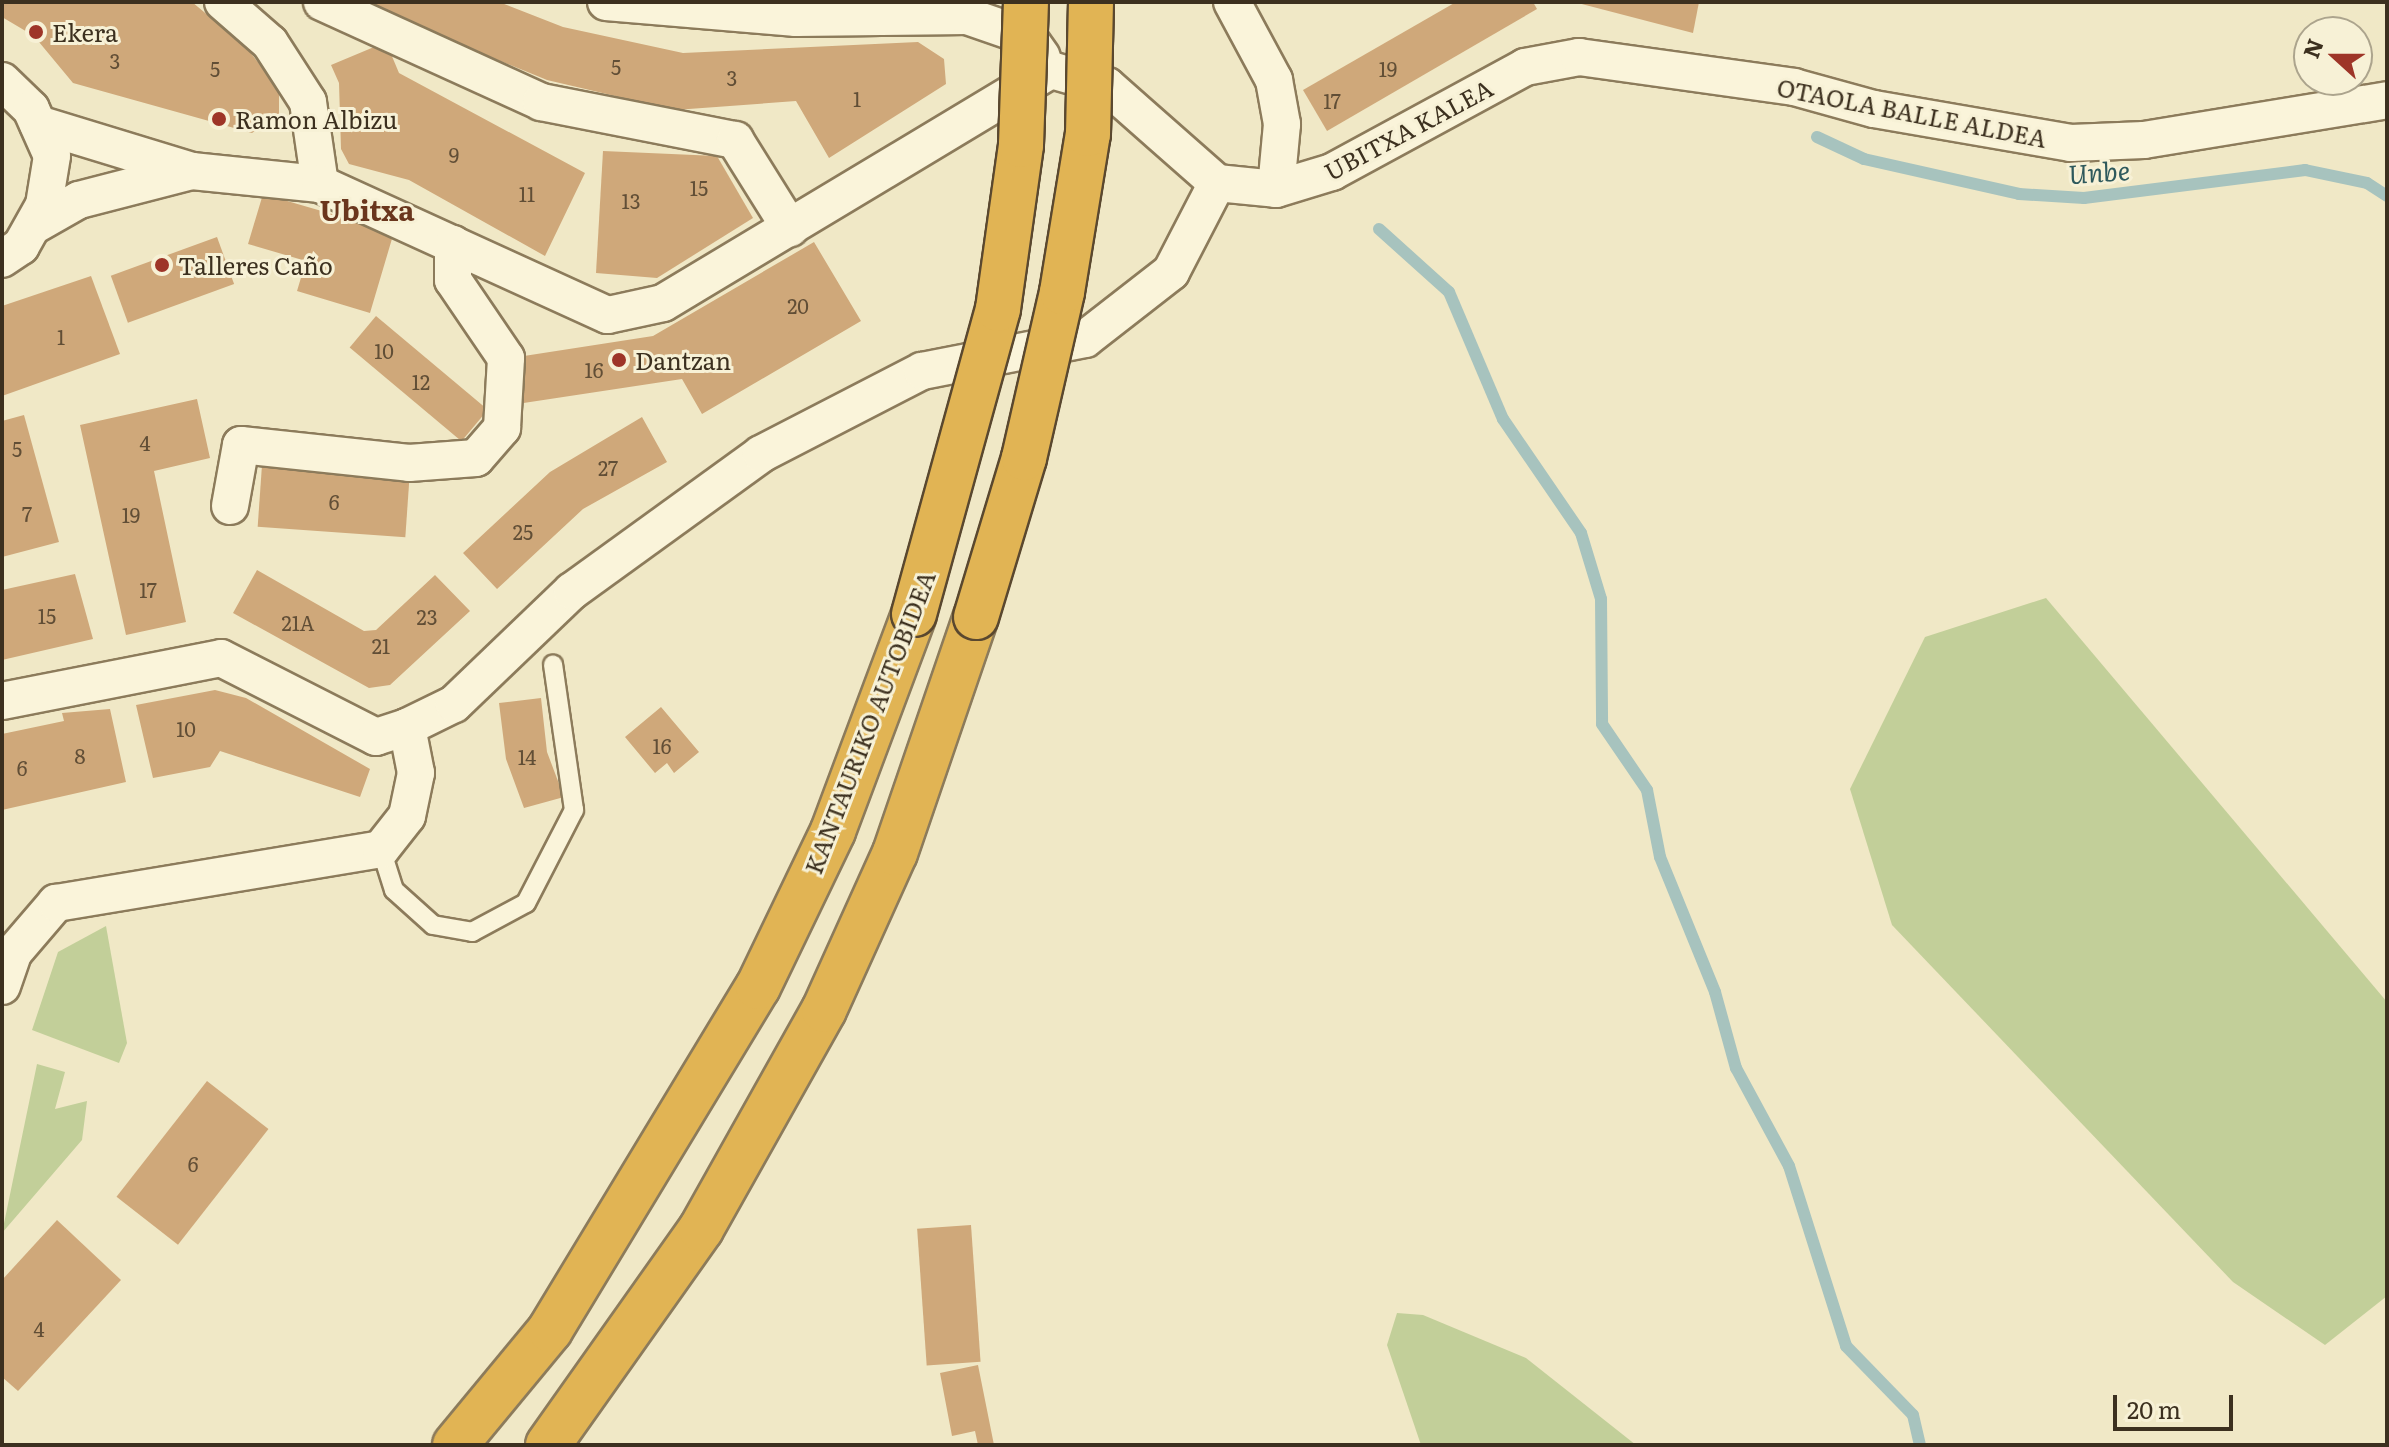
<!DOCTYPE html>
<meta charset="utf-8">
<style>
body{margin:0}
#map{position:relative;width:2389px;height:1447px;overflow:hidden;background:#f0e8c6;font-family:Literata,serif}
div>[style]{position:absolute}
.green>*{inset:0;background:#c2cf99}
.stream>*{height:12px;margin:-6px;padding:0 6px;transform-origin:6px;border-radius:6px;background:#a7c3be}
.building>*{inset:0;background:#cfa87a;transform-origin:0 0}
.roads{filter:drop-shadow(2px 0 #8c7b5b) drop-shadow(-2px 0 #8c7b5b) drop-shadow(0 2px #8c7b5b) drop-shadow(0 -2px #8c7b5b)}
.lane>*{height:18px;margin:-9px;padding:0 9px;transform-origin:9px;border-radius:9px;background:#faf4da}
.street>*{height:36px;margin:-18px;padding:0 18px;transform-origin:18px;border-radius:18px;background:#faf4da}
.highway>*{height:44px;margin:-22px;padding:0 22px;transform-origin:22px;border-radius:22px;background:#e1b454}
.bridges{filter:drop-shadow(2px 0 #5a482f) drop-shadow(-2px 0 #5a482f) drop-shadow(0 2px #5a482f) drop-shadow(0 -2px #5a482f)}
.highway-bridge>*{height:44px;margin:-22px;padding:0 22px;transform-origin:22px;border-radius:22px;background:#e1b454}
.dots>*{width:22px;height:22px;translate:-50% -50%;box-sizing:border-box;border:4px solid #f7f1d6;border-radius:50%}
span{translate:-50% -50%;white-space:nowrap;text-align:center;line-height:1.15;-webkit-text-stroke:6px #f7f1d6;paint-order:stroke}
.number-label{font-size:20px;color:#614e36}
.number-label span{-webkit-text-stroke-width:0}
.poi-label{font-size:24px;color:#3c301f}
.left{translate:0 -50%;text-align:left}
.street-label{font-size:24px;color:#3c301f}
.water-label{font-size:26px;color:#2e595c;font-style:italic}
.quarter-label{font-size:28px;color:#6a361d;font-weight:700}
.frame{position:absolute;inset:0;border:4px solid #3c301f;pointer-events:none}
.north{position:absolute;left:2293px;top:16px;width:80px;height:80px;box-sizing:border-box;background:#f7f1d6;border:2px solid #aca48d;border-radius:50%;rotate:291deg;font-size:22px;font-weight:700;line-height:32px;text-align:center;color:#3c301f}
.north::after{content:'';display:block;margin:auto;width:28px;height:36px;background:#9e3528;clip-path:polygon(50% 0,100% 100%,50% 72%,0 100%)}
.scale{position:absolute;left:2113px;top:1395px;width:120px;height:36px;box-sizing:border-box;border:4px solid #3c301f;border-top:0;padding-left:10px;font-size:24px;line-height:28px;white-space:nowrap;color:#3c301f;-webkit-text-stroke:6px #f7f1d6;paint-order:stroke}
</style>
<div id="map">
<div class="green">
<div style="clip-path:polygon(2046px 598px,2387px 1002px,2387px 1296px,2325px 1345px,2233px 1282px,1892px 925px,1850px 789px,1925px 637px)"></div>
<div style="clip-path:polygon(106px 926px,127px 1043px,119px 1063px,32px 1030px,58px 952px)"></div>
<div style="clip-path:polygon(37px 1064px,65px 1072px,55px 1109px,87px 1101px,82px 1140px,2px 1233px)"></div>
<div style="clip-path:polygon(1397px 1313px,1423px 1315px,1526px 1358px,1636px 1445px,1421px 1445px,1387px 1345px)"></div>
</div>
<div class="stream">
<div style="left:1817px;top:137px;width:52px;rotate:25.1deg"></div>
<div style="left:1864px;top:159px;width:159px;rotate:12.7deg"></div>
<div style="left:2019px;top:194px;width:65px;rotate:3.5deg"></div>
<div style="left:2084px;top:198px;width:223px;rotate:-7.2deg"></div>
<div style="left:2305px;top:170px;width:63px;rotate:11.8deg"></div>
<div style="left:2367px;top:183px;width:24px;rotate:33deg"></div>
<div style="left:1379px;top:229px;width:94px;rotate:42deg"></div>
<div style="left:1449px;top:292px;width:138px;rotate:67deg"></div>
<div style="left:1503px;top:419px;width:138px;rotate:55.6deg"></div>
<div style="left:1581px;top:533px;width:69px;rotate:73.1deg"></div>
<div style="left:1601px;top:599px;width:125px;rotate:89.5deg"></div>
<div style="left:1602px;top:724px;width:80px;rotate:55.7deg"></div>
<div style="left:1647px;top:790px;width:68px;rotate:79deg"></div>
<div style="left:1660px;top:857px;width:146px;rotate:67.8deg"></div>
<div style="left:1715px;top:992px;width:79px;rotate:74.6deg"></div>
<div style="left:1736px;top:1068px;width:111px;rotate:61.6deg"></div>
<div style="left:1789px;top:1166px;width:189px;rotate:72.4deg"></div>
<div style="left:1846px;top:1346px;width:96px;rotate:45.8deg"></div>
<div style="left:1913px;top:1415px;width:31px;rotate:77deg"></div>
</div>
<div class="building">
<div style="clip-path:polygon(2px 2px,192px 2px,246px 47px,279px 89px,279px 114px,252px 133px,73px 83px,34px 36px,2px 17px)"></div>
<div style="clip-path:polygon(356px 2px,499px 2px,563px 27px,683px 53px,918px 42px,944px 59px,946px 84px,829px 158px,796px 101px,675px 110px,547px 80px)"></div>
<div style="clip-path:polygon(1456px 2px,1533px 2px,1537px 9px,1327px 131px,1303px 90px)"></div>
<div style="clip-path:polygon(1574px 2px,1699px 2px,1693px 33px)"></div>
<div style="clip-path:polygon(386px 42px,399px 73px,585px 173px,545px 256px,409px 180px,349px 164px,341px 149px,339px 83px,331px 65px)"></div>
<div style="clip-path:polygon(603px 151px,717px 156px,753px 218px,657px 278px,596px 273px)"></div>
<div style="clip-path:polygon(263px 194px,394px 232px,370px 313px,297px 291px,306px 261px,248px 244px)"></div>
<div style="left:217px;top:237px;width:50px;height:113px;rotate:70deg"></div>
<div style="clip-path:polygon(814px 242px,861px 321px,702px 414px,682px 379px,517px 404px,511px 358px,653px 336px)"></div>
<div style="clip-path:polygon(91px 276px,120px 354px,2px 396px,2px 306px)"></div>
<div style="left:376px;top:316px;width:146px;height:41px;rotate:40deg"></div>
<div style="clip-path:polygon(197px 399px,210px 458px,154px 471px,186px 622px,126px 635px,80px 425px)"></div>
<div style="clip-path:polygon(24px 415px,59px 542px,2px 557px,2px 421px)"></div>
<div style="clip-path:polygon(642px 417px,667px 462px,583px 509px,497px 589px,463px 553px,550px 472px)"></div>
<div style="left:262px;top:465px;width:148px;height:62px;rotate:4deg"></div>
<div style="clip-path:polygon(257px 570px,364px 631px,376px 630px,435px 575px,470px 611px,390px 685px,369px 688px,233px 613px)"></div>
<div style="clip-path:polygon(75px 574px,93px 639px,2px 660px,2px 590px)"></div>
<div style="clip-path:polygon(215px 690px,246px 698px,370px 769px,360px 797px,220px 751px,210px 767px,153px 778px,136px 705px)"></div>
<div style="clip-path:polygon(541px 698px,547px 752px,564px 797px,524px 808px,506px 759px,499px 703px)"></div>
<div style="clip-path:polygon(661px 707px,699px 752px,674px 773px,667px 763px,655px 773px,625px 737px)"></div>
<div style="clip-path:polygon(110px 709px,126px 782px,2px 810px,2px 734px,64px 721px,62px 713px)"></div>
<div style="left:207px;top:1081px;width:78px;height:147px;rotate:38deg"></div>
<div style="clip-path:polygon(57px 1220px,121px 1280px,18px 1391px,2px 1377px,2px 1280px)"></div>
<div style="left:971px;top:1225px;width:137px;height:54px;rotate:86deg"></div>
<div style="clip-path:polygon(978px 1365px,994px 1445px,978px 1445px,975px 1431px,952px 1436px,940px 1373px)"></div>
</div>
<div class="roads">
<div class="lane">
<div style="left:381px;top:849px;width:43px;rotate:72.4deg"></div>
<div style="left:394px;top:890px;width:52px;rotate:41.9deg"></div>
<div style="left:433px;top:925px;width:40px;rotate:10deg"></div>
<div style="left:472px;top:932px;width:61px;rotate:-28.2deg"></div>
<div style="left:526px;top:903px;width:105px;rotate:-62.7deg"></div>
<div style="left:574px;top:810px;width:147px;rotate:-98.2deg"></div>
</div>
<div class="street">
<div style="left:223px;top:2px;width:62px;rotate:41.1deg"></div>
<div style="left:270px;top:43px;width:70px;rotate:57.2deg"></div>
<div style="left:308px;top:102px;width:83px;rotate:81.7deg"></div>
<div style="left:322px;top:2px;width:241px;rotate:24.5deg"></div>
<div style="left:541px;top:102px;width:198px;rotate:11.1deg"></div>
<div style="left:735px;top:140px;width:104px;rotate:58deg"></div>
<div style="left:606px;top:2px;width:191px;rotate:4.8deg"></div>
<div style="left:796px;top:18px;width:171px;rotate:-0.7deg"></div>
<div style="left:967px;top:16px;width:65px;rotate:19deg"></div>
<div style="left:1028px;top:37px;width:24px;rotate:55deg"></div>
<div style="left:1232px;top:2px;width:89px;rotate:61.7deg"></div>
<div style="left:1274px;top:80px;width:45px;rotate:79.7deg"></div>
<div style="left:1282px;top:124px;width:65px;rotate:95.3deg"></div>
<div style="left:2px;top:81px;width:40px;rotate:44deg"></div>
<div style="left:31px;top:109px;width:51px;rotate:65.9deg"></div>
<div style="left:52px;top:156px;width:50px;rotate:99.3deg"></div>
<div style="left:44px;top:205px;width:47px;rotate:119.3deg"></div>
<div style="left:21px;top:246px;width:23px;rotate:146deg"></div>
<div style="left:38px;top:124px;width:161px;rotate:17deg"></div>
<div style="left:192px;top:171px;width:129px;rotate:5.8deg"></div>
<div style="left:320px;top:184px;width:316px;rotate:24.5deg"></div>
<div style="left:608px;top:315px;width:56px;rotate:-12.3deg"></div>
<div style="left:663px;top:303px;width:453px;rotate:-31deg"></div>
<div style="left:1051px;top:70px;width:58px;rotate:15.9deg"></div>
<div style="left:1107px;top:86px;width:147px;rotate:41.4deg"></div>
<div style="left:1217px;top:183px;width:59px;rotate:5.8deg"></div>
<div style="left:1276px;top:189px;width:59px;rotate:-16.9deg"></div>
<div style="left:1332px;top:172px;width:220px;rotate:-28.5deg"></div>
<div style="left:1525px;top:67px;width:55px;rotate:-10.5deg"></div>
<div style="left:1579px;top:57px;width:217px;rotate:7.9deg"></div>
<div style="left:1794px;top:87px;width:83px;rotate:15.4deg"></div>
<div style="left:1874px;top:109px;width:200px;rotate:9.8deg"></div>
<div style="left:2071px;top:143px;width:73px;rotate:-2.4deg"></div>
<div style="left:2144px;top:140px;width:246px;rotate:-9.3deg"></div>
<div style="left:33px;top:226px;width:53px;rotate:-29.5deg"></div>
<div style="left:79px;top:200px;width:116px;rotate:-14.5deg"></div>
<div style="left:230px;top:506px;width:62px;rotate:-79.8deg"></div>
<div style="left:241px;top:445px;width:169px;rotate:6.1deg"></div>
<div style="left:409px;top:463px;width:67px;rotate:-4.3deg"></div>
<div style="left:476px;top:458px;width:40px;rotate:-49deg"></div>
<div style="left:502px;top:428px;width:70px;rotate:-86.7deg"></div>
<div style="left:506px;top:358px;width:94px;rotate:-124.2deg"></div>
<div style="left:453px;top:280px;width:36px;rotate:-90deg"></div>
<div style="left:2px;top:701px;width:223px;rotate:-11.1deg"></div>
<div style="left:221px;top:658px;width:174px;rotate:27deg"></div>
<div style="left:376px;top:737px;width:33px;rotate:-18deg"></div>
<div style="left:407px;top:727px;width:52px;rotate:-26.1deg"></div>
<div style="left:454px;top:704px;width:163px;rotate:-43.8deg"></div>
<div style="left:572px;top:591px;width:233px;rotate:-35.9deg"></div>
<div style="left:761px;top:454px;width:181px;rotate:-27.3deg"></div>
<div style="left:922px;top:371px;width:166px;rotate:-11.1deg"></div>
<div style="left:1085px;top:339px;width:109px;rotate:-37.9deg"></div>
<div style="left:1171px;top:272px;width:100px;rotate:-62.7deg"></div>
<div style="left:2px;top:986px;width:36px;rotate:-71deg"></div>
<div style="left:14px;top:952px;width:65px;rotate:-49.4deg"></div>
<div style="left:56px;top:903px;width:329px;rotate:-9.4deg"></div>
<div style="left:381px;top:849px;width:42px;rotate:-51.8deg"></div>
<div style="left:407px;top:816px;width:44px;rotate:-78.2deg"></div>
<div style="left:416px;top:773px;width:47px;rotate:-101.1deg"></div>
</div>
<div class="highway">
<div style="left:455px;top:1445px;width:149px;rotate:-50.4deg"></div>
<div style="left:550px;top:1330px;width:401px;rotate:-58.8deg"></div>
<div style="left:758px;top:987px;width:173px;rotate:-64.3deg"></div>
<div style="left:833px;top:831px;width:232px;rotate:-69.5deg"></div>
<div style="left:548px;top:1445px;width:265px;rotate:-54.7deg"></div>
<div style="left:701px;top:1229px;width:251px;rotate:-60.7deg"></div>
<div style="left:824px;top:1010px;width:172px;rotate:-65.7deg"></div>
<div style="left:895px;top:853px;width:250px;rotate:-71.1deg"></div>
</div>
</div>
<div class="bridges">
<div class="highway-bridge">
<div style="left:914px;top:614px;width:316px;rotate:-74.6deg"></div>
<div style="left:998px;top:309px;width:166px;rotate:-82deg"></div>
<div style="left:1021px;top:145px;width:143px;rotate:-88deg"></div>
<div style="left:976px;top:617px;width:166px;rotate:-73.2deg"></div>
<div style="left:1024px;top:458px;width:170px;rotate:-77.1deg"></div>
<div style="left:1062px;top:292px;width:160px;rotate:-80.7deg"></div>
<div style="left:1088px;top:134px;width:132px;rotate:-88.7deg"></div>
</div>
</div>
<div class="dots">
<div style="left:36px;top:32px;background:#9e3528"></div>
<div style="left:219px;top:119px;background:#9e3528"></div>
<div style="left:162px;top:265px;background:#9e3528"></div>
<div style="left:619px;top:360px;background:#9e3528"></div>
</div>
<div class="number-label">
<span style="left:115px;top:60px">3</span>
<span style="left:616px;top:66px">5</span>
<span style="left:215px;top:68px">5</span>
<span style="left:1388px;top:68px">19</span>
<span style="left:732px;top:77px">3</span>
<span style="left:857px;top:98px">1</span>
<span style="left:1332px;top:100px">17</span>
<span style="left:454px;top:154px">9</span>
<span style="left:699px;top:187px">15</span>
<span style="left:527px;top:193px">11</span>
<span style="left:631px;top:200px">13</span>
<span style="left:798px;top:305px">20</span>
<span style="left:61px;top:336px">1</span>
<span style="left:384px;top:350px">10</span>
<span style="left:594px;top:369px">16</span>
<span style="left:421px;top:381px">12</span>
<span style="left:145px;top:442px">4</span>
<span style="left:17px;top:448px">5</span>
<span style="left:608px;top:467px">27</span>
<span style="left:334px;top:501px">6</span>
<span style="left:27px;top:513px">7</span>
<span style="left:131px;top:514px">19</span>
<span style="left:523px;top:531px">25</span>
<span style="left:148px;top:589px">17</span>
<span style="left:47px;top:615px">15</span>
<span style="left:427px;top:616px">23</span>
<span style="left:298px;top:622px">21A</span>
<span style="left:381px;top:645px">21</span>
<span style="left:186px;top:728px">10</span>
<span style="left:662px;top:745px">16</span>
<span style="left:80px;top:755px">8</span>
<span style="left:527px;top:756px">14</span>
<span style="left:22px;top:767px">6</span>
<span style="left:193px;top:1163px">6</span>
<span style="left:39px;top:1328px">4</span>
</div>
<div class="poi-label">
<span class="left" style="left:52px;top:32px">Ekera</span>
<span class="left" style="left:235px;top:119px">Ramon Albizu</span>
<span class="left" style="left:178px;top:265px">Talleres Caño</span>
<span class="left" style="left:635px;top:360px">Dantzan</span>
</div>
<div class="street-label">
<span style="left:1912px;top:112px;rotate:11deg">OTAOLA BALLE ALDEA</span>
<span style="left:1408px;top:129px;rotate:-28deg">UBITXA KALEA</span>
<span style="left:869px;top:722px;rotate:-69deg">KANTAURIKO AUTOBIDEA</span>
</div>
<div class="water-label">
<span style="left:2099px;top:171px;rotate:-4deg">Unbe</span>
</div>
<div class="quarter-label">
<span style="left:367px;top:209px">Ubitxa</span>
</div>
<div class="frame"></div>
<div class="north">N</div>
<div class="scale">20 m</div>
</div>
